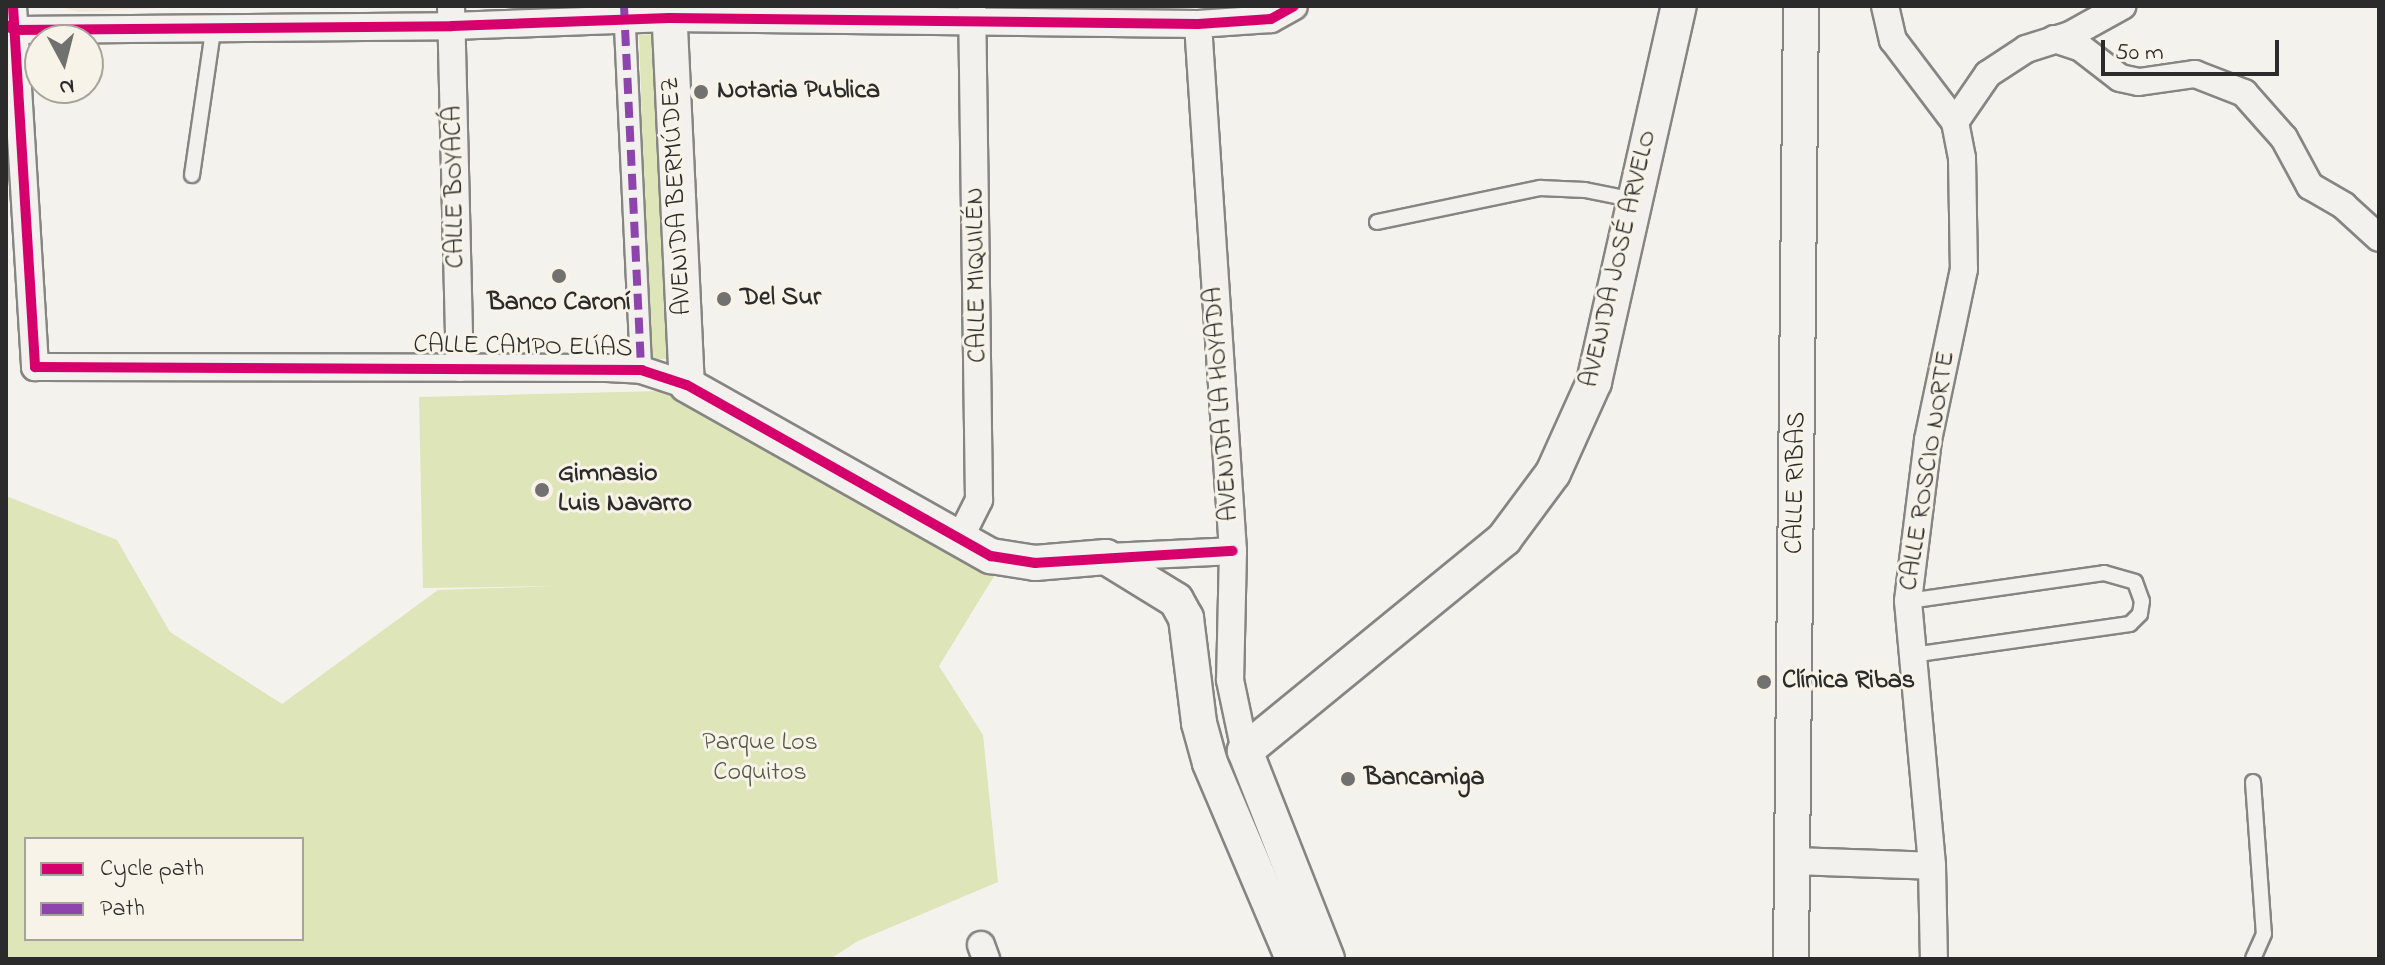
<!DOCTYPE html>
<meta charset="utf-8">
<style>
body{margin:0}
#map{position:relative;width:2385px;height:965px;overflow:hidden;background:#f4f2ec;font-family:"Indie Flower",sans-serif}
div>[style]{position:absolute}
.built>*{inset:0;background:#f2e6de}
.green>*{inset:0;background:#dde5b9;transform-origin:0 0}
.roads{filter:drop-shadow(2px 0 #858582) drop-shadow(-2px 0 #858582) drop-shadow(0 2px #858582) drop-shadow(0 -2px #858582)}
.service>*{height:14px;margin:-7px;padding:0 7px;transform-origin:7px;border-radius:7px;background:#f2f1ed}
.pedestrian>*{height:20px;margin:-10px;padding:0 10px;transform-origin:10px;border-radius:10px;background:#f2f1ed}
.minor>*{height:26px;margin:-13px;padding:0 13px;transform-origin:13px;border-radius:13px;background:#f2f1ed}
.tertiary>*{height:34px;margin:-17px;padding:0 17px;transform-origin:17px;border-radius:17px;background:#f2f1ed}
.quiet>*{height:8px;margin-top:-4px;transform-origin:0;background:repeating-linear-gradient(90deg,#8e44ad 0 16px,transparent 0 24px)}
.cycleway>*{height:10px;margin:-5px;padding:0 5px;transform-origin:5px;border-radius:5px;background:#d6006c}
.dots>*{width:22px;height:22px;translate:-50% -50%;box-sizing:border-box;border:4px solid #f7f3e8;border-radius:50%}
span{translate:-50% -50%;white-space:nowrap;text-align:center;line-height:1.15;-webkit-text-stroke:6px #f7f3e8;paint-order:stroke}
.poi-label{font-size:26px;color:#2b2b2b;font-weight:700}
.left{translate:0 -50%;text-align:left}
.street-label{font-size:26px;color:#2b2b2b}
.park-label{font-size:26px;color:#535744}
.frame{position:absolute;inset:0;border:8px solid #2b2b2b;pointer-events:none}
.legend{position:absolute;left:24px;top:837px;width:280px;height:104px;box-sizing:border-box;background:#f7f3e8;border:2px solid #a5a39c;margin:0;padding:10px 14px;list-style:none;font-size:24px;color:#2b2b2b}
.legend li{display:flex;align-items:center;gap:16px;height:40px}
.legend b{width:40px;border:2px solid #a5a39c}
.north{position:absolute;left:24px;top:24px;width:80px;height:80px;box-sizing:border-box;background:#f7f3e8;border:2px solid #a5a39c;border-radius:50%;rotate:173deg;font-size:22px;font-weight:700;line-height:32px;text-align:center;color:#2b2b2b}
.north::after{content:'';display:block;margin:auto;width:28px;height:36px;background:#71716f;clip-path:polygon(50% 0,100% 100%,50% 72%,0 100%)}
.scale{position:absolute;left:2101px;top:40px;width:178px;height:36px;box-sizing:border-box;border:4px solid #2b2b2b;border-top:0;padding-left:10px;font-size:24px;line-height:28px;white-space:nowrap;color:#2b2b2b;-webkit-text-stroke:6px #f7f3e8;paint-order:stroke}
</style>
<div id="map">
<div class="built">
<div style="clip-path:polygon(59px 6px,198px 6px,78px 12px)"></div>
</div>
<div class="green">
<div style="left:662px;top:34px;width:325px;height:23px;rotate:88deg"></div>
<div style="clip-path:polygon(evenodd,662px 391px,996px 573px,939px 666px,983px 735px,998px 882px,858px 941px,830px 959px,6px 959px,6px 496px,117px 540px,170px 632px,282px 704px,438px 590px,558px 586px,423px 588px,419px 397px,662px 391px,26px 839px,302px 839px,302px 939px,26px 939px,26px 839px)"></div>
</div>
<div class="roads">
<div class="service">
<div style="left:192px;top:175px;width:152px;rotate:-81.7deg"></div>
<div style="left:1377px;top:222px;width:167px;rotate:-11.8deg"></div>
<div style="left:1540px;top:188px;width:45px;rotate:2.5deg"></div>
<div style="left:1585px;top:190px;width:51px;rotate:11.3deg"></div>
<div style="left:1908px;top:601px;width:198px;rotate:-8.1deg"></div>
<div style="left:2104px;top:573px;width:32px;rotate:16deg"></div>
<div style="left:2135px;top:582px;width:20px;rotate:70deg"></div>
<div style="left:2142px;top:601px;width:13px;rotate:99deg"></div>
<div style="left:2140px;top:614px;width:14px;rotate:135deg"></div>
<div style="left:2130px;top:624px;width:221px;rotate:171.9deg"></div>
<div style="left:2253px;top:782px;width:152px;rotate:85.9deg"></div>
<div style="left:2264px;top:934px;width:27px;rotate:114deg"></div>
</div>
<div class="pedestrian">
<div style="left:624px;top:6px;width:364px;rotate:87.3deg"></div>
</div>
<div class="minor">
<div style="left:13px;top:6px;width:362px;rotate:86.5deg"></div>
<div style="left:35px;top:367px;width:572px;rotate:0.1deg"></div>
<div style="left:607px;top:368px;width:34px;rotate:3deg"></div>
<div style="left:641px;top:370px;width:48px;rotate:18.1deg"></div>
<div style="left:451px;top:6px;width:362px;rotate:88.6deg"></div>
<div style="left:1885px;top:6px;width:35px;rotate:77deg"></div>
<div style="left:1893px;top:40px;width:103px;rotate:52.9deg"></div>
<div style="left:1955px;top:122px;width:37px;rotate:79deg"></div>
<div style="left:1962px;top:158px;width:111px;rotate:89deg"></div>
<div style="left:1964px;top:269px;width:175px;rotate:101.9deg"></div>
<div style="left:1928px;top:440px;width:162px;rotate:97.1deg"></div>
<div style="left:1908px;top:601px;width:266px;rotate:84.8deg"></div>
<div style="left:1932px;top:866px;width:93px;rotate:88.8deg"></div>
<div style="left:1198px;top:24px;width:528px;rotate:86.2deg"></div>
<div style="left:1233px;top:551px;width:129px;rotate:91.3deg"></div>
<div style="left:1230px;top:680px;width:73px;rotate:78.1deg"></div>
<div style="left:6px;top:25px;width:9px;rotate:32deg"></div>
<div style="left:14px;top:30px;width:438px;rotate:-0.5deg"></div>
<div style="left:452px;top:26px;width:217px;rotate:-2.1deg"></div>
<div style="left:669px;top:18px;width:529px;rotate:0.65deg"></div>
<div style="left:1198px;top:24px;width:73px;rotate:-3.9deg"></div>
<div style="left:1271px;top:19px;width:26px;rotate:-29deg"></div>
<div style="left:2054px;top:39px;width:28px;rotate:18deg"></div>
<div style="left:2081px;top:48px;width:49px;rotate:37.6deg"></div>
<div style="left:2120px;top:78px;width:19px;rotate:12deg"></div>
<div style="left:2139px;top:82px;width:57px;rotate:-8.1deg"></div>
<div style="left:2195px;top:74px;width:53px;rotate:21.2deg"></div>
<div style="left:2244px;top:93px;width:60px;rotate:48.4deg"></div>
<div style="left:2284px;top:138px;width:55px;rotate:61.6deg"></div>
<div style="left:2310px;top:186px;width:39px;rotate:30deg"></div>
<div style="left:2344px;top:206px;width:47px;rotate:42.4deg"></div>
<div style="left:1955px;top:122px;width:58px;rotate:-55.5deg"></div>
<div style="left:1988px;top:74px;width:45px;rotate:-33.3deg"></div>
<div style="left:2026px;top:49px;width:46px;rotate:-17.7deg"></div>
<div style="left:2070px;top:35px;width:60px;rotate:-29.1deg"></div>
<div style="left:959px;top:540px;width:45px;rotate:-63.4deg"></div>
<div style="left:979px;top:500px;width:494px;rotate:-90.8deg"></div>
<div style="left:1106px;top:557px;width:127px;rotate:-2.7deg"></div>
<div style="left:1792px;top:861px;width:140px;rotate:2deg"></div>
<div style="left:981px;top:945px;width:15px;rotate:70deg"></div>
</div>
<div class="tertiary">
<div style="left:669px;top:6px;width:379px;rotate:87.3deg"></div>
<div style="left:687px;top:385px;width:349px;rotate:29.4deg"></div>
<div style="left:991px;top:556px;width:45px;rotate:9deg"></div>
<div style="left:1035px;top:563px;width:71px;rotate:-4.8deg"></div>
<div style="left:1106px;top:557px;width:82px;rotate:31.6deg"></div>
<div style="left:1176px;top:600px;width:21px;rotate:61deg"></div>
<div style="left:1186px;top:618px;width:106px;rotate:82.9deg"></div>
<div style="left:1199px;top:723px;width:41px;rotate:74.6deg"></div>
<div style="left:1210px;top:763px;width:213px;rotate:67deg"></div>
<div style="left:1327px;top:959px;width:224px;rotate:-111.5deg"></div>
<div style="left:1245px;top:751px;width:335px;rotate:-39.3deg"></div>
<div style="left:1504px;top:539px;width:82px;rotate:-53.4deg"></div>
<div style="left:1553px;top:473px;width:100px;rotate:-65.7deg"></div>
<div style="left:1594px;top:382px;width:385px;rotate:-77.3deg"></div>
<div style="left:1791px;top:959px;width:953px;rotate:-89.4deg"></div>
</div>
</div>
<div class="quiet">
<div style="left:624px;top:6px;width:364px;rotate:87.3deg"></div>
</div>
<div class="cycleway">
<div style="left:13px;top:6px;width:362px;rotate:86.5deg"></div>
<div style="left:35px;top:367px;width:606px;rotate:0.28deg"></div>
<div style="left:641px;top:370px;width:48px;rotate:18.1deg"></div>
<div style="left:687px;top:385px;width:349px;rotate:29.4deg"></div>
<div style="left:991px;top:556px;width:45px;rotate:9deg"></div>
<div style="left:1035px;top:563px;width:198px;rotate:-3.5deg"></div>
<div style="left:6px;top:25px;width:9px;rotate:32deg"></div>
<div style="left:14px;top:30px;width:438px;rotate:-0.5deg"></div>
<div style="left:452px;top:26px;width:217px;rotate:-2.1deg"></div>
<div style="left:669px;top:18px;width:529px;rotate:0.65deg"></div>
<div style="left:1198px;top:24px;width:73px;rotate:-3.9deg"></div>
<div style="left:1271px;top:19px;width:26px;rotate:-29deg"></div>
</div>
<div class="dots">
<div style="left:701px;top:92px;background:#71716f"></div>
<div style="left:559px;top:276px;background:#71716f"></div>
<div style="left:724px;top:299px;background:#71716f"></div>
<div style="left:542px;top:490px;background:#71716f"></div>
<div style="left:1764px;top:682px;background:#71716f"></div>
<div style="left:1348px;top:779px;background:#71716f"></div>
</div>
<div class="poi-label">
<span class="left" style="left:717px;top:92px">Notaria Publica</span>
<span class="left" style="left:740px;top:299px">Del Sur</span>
<span style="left:559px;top:304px">Banco Caroní</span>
<span class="left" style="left:558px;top:490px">Gimnasio<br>Luis Navarro</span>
<span class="left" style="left:1782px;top:682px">Clínica Ribas</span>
<span class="left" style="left:1364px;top:779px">Bancamiga</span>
</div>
<div class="street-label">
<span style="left:456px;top:187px;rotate:-91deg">CALLE BOYACÁ</span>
<span style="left:678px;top:196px;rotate:-93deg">AVENIDA BERMÚDEZ</span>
<span style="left:1620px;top:259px;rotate:-77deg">AVENIDA JOSÉ ARVELO</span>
<span style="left:978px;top:275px;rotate:-91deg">CALLE MIQUILÉN</span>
<span style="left:523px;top:348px;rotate:1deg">CALLE CAMPO ELÍAS</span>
<span style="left:1223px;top:404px;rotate:-94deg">AVENIDA LA HOYADA</span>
<span style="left:1929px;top:471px;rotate:-81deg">CALLE ROSCIO NORTE</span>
<span style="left:1797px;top:483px;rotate:-89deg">CALLE RIBAS</span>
</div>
<div class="park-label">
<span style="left:760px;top:759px">Parque Los<br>Coquitos</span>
</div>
<div class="frame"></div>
<ul class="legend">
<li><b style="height:10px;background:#d6006c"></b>Cycle path</li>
<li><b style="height:10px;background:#8e44ad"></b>Path</li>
</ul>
<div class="north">N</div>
<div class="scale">50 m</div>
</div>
